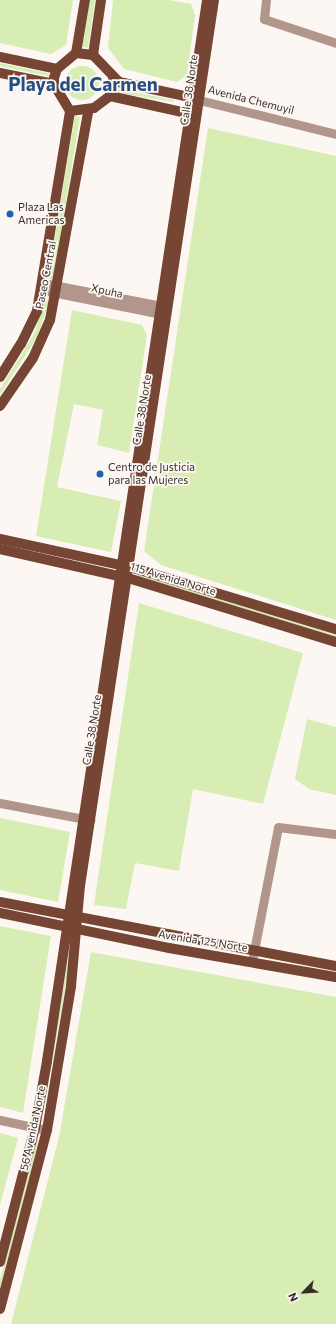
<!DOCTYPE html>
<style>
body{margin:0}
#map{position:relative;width:336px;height:1324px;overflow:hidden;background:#fdf7f4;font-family:Commissioner,sans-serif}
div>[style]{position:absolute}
.green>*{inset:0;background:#d7edb4;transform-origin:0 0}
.round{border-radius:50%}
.minor>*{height:9px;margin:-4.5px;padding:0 4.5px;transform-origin:4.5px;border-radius:4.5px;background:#b3968b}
.major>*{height:10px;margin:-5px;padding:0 5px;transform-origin:5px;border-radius:5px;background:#764533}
.dots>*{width:11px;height:11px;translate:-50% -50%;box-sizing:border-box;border:2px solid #fdf7f4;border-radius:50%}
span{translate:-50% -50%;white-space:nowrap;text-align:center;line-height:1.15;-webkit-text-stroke:3.5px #fdf7f4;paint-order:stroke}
.street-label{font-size:11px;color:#392f2a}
.poi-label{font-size:11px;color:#392f2a}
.left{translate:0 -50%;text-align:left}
.town-label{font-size:19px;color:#254e83;font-weight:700}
.north{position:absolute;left:284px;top:1272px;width:40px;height:40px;-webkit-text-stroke:3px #fdf7f4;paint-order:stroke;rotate:245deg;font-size:11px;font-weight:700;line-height:16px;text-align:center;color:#392f2a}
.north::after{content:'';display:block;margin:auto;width:14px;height:18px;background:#392f2a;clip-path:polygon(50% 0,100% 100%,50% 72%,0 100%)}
</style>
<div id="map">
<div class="green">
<div style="clip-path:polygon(0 0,73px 0,66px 45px,51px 54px,0 43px)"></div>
<div style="clip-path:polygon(90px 0,95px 0,88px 48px,82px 47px)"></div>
<div style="clip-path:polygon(113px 0,169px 0,191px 4px,195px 15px,187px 75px,177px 82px,124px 69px,108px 48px)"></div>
<div style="left:0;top:63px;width:51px;height:3px;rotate:12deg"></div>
<div class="round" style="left:65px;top:66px;width:34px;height:34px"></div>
<div style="clip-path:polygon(115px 88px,173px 100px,174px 102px,114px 92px)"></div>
<div style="clip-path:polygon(75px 116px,80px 117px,53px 280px,48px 279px,49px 271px)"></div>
<div style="clip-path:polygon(208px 128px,336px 156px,336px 620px,161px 565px,144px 551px)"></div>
<div style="clip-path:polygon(45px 298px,49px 302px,37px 337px,0 395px,0 389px,34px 334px)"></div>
<div style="clip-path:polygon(72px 310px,142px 325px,147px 335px,129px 453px,97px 445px,103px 410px,74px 404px,57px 487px,121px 501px,111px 552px,36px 536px)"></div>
<div style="clip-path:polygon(137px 574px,336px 635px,336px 637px,138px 576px)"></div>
<div style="clip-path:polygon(139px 603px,303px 653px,263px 804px,193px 789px,179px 871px,135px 863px,126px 909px,94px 905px)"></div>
<div style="clip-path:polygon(307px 719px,336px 727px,336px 795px,309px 789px,295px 779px)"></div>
<div style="clip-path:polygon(0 818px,70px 832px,58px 902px,0 890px)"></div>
<div style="clip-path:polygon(0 926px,51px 936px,23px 1113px,0 1107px)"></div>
<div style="clip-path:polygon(70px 945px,73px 945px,42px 1119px,55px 1038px)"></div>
<div style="clip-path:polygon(91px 952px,336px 997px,336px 1324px,11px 1324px,59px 1137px)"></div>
<div style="clip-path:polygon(0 1133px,18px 1138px,0 1205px)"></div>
<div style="clip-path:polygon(37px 1139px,39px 1140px,0 1291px,0 1279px)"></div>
</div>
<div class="minor">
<div style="left:266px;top:0;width:19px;rotate:96deg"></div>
<div style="left:264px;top:19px;width:76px;rotate:18.4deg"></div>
<div style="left:199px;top:100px;width:141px;rotate:13.9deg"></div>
<div style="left:43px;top:283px;width:126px;rotate:11deg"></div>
<div style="left:42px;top:290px;width:126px;rotate:11.4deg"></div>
<div style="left:0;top:803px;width:92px;rotate:10.7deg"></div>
<div style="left:252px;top:961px;width:136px;rotate:-79deg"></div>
<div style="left:278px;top:827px;width:58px;rotate:6.9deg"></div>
<div style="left:0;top:1120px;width:48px;rotate:12deg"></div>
</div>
<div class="major">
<div style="left:76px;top:53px;width:54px;rotate:-80.4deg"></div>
<div style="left:93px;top:55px;width:56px;rotate:-81.7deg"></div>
<div style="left:0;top:57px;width:58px;rotate:11.9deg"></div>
<div style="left:0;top:73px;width:55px;rotate:11.5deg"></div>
<div style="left:110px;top:96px;width:88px;rotate:12.5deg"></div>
<div style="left:70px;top:111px;width:31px;rotate:-121deg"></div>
<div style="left:54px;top:84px;width:6px;rotate:-90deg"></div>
<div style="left:54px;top:78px;width:9px;rotate:-72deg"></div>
<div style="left:57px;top:69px;width:25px;rotate:-40deg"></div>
<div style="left:76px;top:53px;width:17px;rotate:7deg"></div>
<div style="left:93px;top:55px;width:37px;rotate:46deg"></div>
<div style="left:119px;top:82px;width:81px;rotate:12.1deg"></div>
<div style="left:70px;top:111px;width:24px;rotate:-7deg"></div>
<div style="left:94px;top:108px;width:20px;rotate:-37deg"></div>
<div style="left:110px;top:96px;width:17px;rotate:-80deg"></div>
<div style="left:0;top:377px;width:39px;rotate:-58deg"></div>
<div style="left:21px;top:344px;width:37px;rotate:-64deg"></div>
<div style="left:37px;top:311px;width:203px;rotate:-80.6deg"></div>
<div style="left:0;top:406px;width:58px;rotate:-55.5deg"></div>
<div style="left:33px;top:358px;width:42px;rotate:-65.9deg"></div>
<div style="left:50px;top:320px;width:211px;rotate:-79.6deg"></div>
<div style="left:0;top:539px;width:133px;rotate:12.2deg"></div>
<div style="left:130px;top:567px;width:215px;rotate:16.8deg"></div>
<div style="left:0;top:549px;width:131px;rotate:12.8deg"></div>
<div style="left:128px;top:578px;width:218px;rotate:17.1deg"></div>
<div style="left:0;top:902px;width:342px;rotate:10.8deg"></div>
<div style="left:0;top:913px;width:173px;rotate:11.7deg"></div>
<div style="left:169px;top:948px;width:169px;rotate:9.9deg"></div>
<div style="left:0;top:1262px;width:138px;rotate:-75.4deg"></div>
<div style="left:35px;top:1128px;width:68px;rotate:-79.8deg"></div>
<div style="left:47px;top:1061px;width:1073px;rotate:-81.42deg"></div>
<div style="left:0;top:1309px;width:185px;rotate:-75.3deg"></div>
<div style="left:47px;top:1130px;width:146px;rotate:-80.5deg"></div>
<div style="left:71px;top:986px;width:100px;rotate:-84.9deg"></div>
<div style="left:80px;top:886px;width:896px;rotate:-81.4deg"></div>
</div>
<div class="dots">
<div style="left:10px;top:214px;background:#2062b2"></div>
<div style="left:100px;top:474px;background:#2062b2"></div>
</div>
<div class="street-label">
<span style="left:189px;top:90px;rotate:-82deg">Calle 38 Norte</span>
<span style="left:251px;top:100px;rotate:14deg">Avenida Chemuyil</span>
<span style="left:46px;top:275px;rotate:-79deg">Paseo Central</span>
<span style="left:107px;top:291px;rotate:12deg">Xpuha</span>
<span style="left:142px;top:410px;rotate:-81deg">Calle 38 Norte</span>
<span style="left:173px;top:579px;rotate:17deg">115 Avenida Norte</span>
<span style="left:92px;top:730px;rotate:-81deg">Calle 38 Norte</span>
<span style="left:203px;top:941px;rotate:9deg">Avenida 125 Norte</span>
<span style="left:33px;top:1128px;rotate:-78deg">56 Avenida Norte</span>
</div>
<div class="poi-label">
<span class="left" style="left:18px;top:214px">Plaza Las<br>Americas</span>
<span class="left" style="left:108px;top:474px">Centro de Justicia<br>para las Mujeres</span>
</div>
<div class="town-label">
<span style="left:83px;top:84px">Playa del Carmen</span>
</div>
<div class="north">N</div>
</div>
